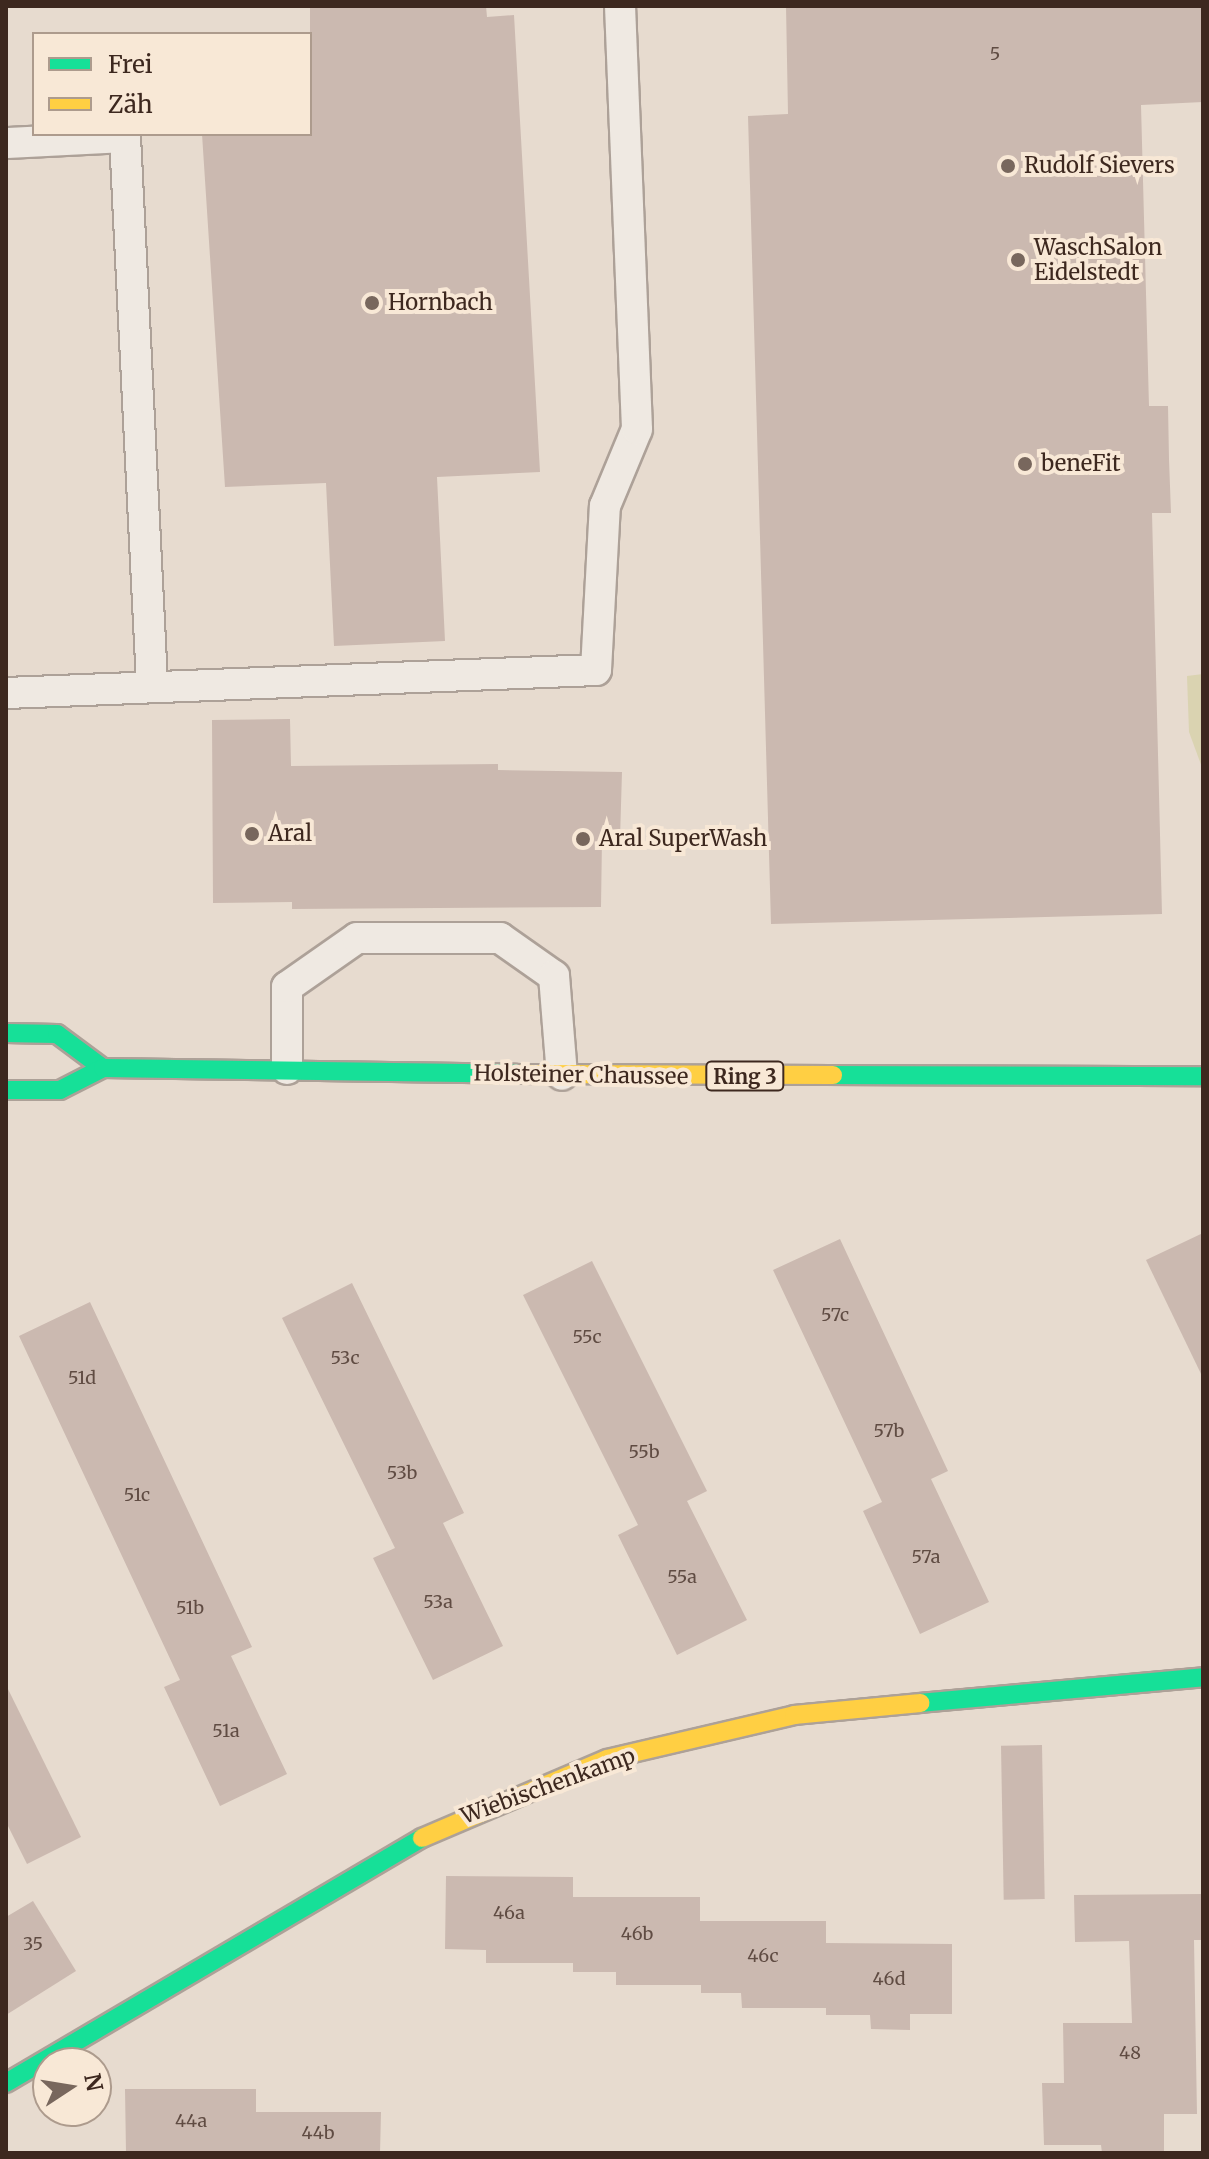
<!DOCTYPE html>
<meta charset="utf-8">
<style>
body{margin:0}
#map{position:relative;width:1209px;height:2159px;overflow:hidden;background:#e7dbcf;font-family:Merriweather,serif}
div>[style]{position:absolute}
.green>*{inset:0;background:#dad3b1}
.building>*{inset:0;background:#cbb9b0;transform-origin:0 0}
.roads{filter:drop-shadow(2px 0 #ada198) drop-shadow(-2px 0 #ada198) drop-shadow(0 2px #ada198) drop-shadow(0 -2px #ada198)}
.lane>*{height:30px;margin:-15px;padding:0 15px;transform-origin:15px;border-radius:15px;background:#efe9e2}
.fast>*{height:18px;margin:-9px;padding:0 9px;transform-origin:9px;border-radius:9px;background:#16e098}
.slow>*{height:18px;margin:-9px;padding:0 9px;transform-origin:9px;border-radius:9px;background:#ffcf43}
.dots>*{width:22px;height:22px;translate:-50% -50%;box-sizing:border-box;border:4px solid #f8e8d6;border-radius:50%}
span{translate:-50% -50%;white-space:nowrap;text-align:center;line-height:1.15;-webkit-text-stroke:8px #f8e8d6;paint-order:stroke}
.number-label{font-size:18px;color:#604c43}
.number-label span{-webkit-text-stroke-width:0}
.shield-label span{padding:2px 6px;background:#f8e8d6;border:2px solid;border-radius:6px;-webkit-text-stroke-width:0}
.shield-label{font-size:20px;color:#3d281f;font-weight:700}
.poi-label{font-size:22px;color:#3d281f}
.left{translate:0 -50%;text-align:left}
.street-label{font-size:22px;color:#3d281f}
.frame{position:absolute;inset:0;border:8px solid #3d281f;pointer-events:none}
.legend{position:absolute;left:32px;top:32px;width:280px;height:104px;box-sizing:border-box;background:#f8e8d6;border:2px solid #ad9b8d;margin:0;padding:10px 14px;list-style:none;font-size:24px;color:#3d281f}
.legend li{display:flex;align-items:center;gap:16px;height:40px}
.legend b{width:40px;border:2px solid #ad9b8d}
.north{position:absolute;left:32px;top:2047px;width:80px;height:80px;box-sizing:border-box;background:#f8e8d6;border:2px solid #ad9b8d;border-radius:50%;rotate:78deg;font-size:22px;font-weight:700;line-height:32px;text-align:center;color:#3d281f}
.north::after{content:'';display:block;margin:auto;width:28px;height:36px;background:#78675d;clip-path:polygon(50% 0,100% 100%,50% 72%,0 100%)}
</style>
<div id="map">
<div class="green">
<div style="clip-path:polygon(1203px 674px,1203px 770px,1189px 732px,1187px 676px)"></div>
</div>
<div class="building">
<div style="clip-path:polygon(310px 6px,486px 6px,487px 17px,514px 15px,540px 472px,437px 477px,445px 641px,334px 646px,326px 483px,225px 487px,202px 134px,310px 134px)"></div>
<div style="clip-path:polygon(786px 6px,1203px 6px,1203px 102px,1141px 105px,1149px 406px,1168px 406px,1169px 459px,1171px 513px,1152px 513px,1162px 914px,771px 924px,748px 116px,788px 114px)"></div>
<div style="clip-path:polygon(290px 719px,291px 766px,498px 764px,498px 770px,622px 772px,620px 839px,602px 839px,601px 907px,292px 909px,292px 902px,213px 903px,212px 720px)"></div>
<div style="clip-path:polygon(1203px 1233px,1203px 1378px,1146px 1260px)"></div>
<div style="clip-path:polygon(840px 1239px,948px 1471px,931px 1479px,989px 1602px,920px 1634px,863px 1511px,882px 1502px,773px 1270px)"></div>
<div style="clip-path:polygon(592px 1261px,707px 1491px,687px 1501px,747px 1620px,677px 1655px,618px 1535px,638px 1525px,523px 1295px)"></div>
<div style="clip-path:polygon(352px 1283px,464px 1513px,443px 1523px,503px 1646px,433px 1680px,373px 1558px,395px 1548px,282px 1318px)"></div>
<div style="clip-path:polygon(90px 1302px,252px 1647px,231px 1656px,287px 1774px,220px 1806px,164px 1687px,180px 1680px,19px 1336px)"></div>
<div style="clip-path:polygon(6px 1685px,81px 1837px,27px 1864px,6px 1822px)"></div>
<div style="left:1042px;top:1745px;width:154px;height:41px;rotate:89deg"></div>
<div style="clip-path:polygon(446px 1876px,573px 1877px,573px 1897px,700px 1897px,700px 1921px,826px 1921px,826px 1943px,952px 1944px,952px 2014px,910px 2014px,910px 2030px,871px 2029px,870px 2015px,826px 2015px,826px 2008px,742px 2008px,741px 1993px,701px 1993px,701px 1985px,616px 1985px,616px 1972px,573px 1972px,573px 1963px,486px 1963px,486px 1950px,445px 1949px)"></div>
<div style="clip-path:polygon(1203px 1894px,1203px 1940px,1194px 1940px,1197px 2114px,1164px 2114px,1164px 2153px,1102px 2153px,1101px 2145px,1044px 2145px,1042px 2083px,1064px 2083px,1063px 2023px,1132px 2023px,1129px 1941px,1075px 1942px,1074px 1895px)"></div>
<div style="clip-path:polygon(33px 1901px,76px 1971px,6px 2015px,6px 1917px)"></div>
<div style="clip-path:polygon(125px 2089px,256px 2089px,256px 2112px,381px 2112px,380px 2153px,126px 2153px)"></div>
</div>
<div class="roads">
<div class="lane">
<div style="left:6px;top:143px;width:119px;rotate:-2.9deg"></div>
<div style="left:125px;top:137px;width:548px;rotate:87.17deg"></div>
<div style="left:6px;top:693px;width:590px;rotate:-2.23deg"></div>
<div style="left:596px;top:670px;width:164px;rotate:-86.9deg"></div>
<div style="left:605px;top:506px;width:83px;rotate:-67.4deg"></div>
<div style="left:637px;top:429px;width:423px;rotate:-92.3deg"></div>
<div style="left:287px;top:1069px;width:82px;rotate:-90deg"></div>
<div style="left:287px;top:987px;width:85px;rotate:-35deg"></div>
<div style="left:357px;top:938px;width:143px"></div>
<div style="left:500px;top:938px;width:66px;rotate:35.1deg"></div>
<div style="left:554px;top:976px;width:99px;rotate:85.4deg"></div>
</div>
<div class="fast">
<div style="left:6px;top:1033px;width:51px;rotate:1.1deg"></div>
<div style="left:57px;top:1034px;width:57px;rotate:36.5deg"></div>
<div style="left:833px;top:1075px;width:370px;rotate:0.2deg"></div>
<div style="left:6px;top:1090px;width:54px"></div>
<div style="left:60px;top:1090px;width:48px;rotate:-27.1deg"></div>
<div style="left:103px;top:1068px;width:414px;rotate:0.8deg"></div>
<div style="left:920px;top:1703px;width:284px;rotate:-5.2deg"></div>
<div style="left:6px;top:2083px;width:483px;rotate:-30.5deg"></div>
</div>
<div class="slow">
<div style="left:517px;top:1074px;width:316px;rotate:0.2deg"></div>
<div style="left:422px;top:1838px;width:201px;rotate:-23.1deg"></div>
<div style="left:607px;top:1759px;width:192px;rotate:-13.2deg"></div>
<div style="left:794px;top:1715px;width:127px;rotate:-5.4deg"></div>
</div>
</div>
<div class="dots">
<div style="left:1008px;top:166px;background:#78675d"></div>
<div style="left:1018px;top:260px;background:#78675d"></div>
<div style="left:372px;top:303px;background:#78675d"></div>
<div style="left:1025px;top:464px;background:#78675d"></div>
<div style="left:252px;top:834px;background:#78675d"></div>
<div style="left:583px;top:839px;background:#78675d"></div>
</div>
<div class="number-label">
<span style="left:995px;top:54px">5</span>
<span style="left:835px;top:1315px">57c</span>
<span style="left:587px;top:1337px">55c</span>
<span style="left:345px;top:1358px">53c</span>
<span style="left:82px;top:1378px">51d</span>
<span style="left:889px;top:1431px">57b</span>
<span style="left:644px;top:1452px">55b</span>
<span style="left:402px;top:1473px">53b</span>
<span style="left:137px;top:1495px">51c</span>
<span style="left:926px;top:1557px">57a</span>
<span style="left:682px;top:1577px">55a</span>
<span style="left:438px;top:1602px">53a</span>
<span style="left:190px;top:1608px">51b</span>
<span style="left:226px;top:1731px">51a</span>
<span style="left:509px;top:1913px">46a</span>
<span style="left:637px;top:1934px">46b</span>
<span style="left:33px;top:1944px">35</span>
<span style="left:763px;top:1956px">46c</span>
<span style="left:889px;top:1979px">46d</span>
<span style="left:1130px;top:2053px">48</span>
<span style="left:191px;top:2121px">44a</span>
<span style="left:318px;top:2133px">44b</span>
</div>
<div class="shield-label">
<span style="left:745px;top:1076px">Ring 3</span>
</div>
<div class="poi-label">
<span class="left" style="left:1024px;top:166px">Rudolf Sievers</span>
<span class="left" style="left:1034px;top:260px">WaschSalon<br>Eidelstedt</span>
<span class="left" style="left:388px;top:303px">Hornbach</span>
<span class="left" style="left:1041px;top:464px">beneFit</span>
<span class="left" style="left:268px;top:834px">Aral</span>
<span class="left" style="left:599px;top:839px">Aral SuperWash</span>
</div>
<div class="street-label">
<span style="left:581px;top:1075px;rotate:1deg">Holsteiner Chaussee</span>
<span style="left:548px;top:1786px;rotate:-20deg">Wiebischenkamp</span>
</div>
<div class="frame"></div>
<ul class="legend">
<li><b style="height:10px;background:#16e098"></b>Frei</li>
<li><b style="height:10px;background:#ffcf43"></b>Zäh</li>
</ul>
<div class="north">N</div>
</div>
